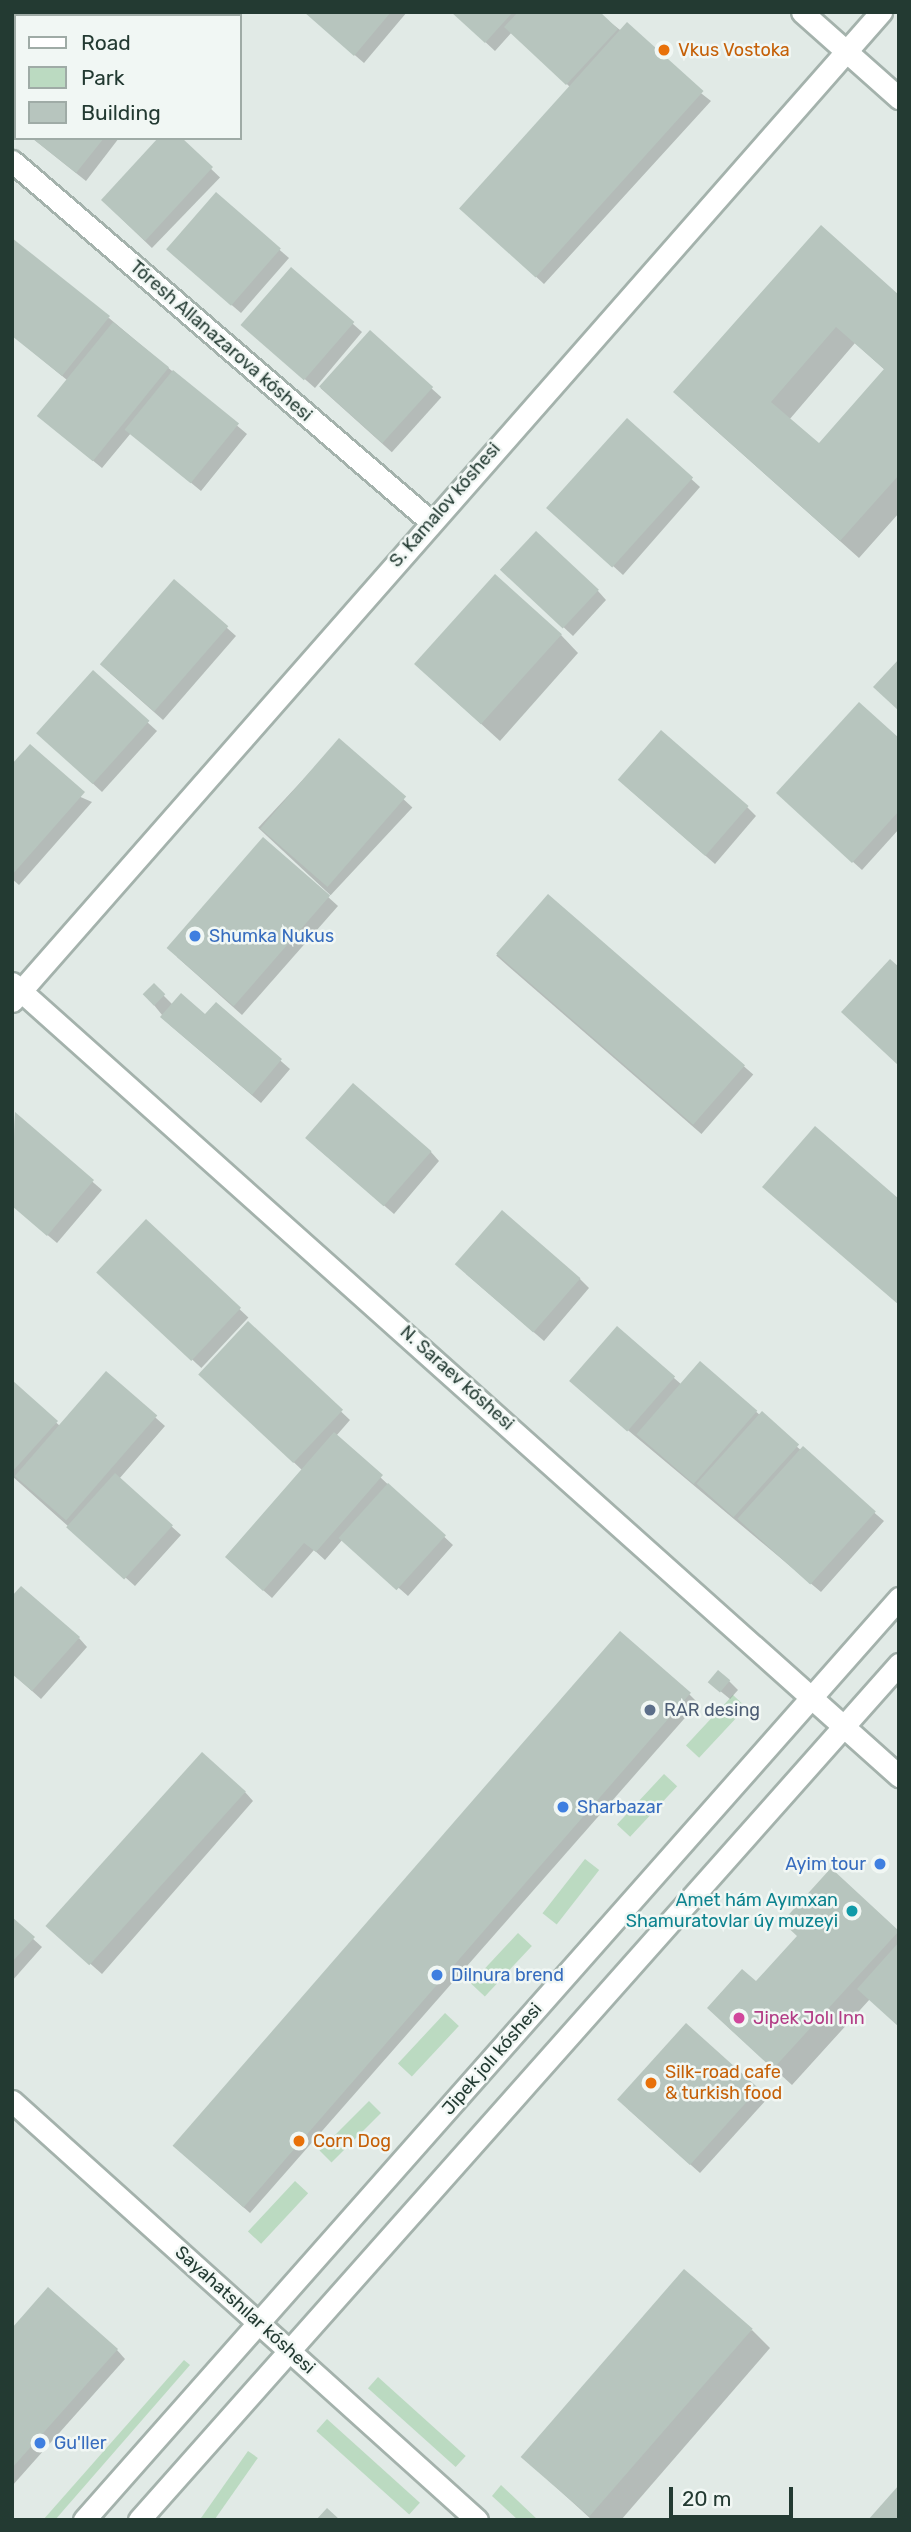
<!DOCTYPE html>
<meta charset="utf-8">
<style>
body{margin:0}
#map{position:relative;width:911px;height:2532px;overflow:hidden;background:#e1eae6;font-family:Rubik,sans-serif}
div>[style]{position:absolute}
.green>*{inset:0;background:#bbdac1;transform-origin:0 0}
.shadow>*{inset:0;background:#0003;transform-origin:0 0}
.building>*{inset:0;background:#b7c5be;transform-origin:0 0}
.roads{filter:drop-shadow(2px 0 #a4b2ac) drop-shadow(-2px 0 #a4b2ac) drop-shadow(0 2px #a4b2ac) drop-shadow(0 -2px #a4b2ac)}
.minor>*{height:21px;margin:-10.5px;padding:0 10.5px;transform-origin:10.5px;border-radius:10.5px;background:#fff}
.tertiary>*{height:21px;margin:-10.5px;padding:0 10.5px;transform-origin:10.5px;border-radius:10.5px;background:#fff}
.dots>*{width:19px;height:19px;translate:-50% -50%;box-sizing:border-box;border:4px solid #f1f7f4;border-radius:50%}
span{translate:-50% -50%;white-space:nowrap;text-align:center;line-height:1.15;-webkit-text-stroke:5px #f1f7f4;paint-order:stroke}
.food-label{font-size:18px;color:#c56008}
.left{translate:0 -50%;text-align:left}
.street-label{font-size:18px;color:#233a32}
.shop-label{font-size:18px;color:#366cbe}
.right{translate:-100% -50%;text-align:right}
.service-label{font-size:18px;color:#4e5e75}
.culture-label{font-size:18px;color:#0d838f}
.hotel-label{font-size:18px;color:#b23c85}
.frame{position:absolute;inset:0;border:14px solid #233a32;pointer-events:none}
.legend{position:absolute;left:14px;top:14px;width:228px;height:126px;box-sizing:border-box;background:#f1f7f4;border:2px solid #9faba6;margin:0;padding:9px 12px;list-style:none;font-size:21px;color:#233a32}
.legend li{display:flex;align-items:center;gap:14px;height:35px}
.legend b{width:35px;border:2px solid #9faba6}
.scale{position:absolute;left:669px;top:2487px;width:124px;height:32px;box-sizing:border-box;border:4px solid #233a32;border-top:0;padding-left:9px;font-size:21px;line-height:24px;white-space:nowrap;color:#233a32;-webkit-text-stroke:5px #f1f7f4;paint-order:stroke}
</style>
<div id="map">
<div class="green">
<div style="left:733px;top:1695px;width:18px;height:69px;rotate:43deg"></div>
<div style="left:664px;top:1774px;width:18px;height:69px;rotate:43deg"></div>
<div style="left:585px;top:1859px;width:18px;height:69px;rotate:38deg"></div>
<div style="left:518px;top:1933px;width:19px;height:69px;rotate:43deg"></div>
<div style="left:445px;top:2013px;width:19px;height:69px;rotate:43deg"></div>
<div style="left:369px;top:2101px;width:17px;height:70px;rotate:45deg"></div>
<div style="left:295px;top:2181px;width:18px;height:69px;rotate:43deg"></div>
<div style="clip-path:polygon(184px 2360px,190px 2365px,55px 2520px,43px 2520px)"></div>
<div style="left:378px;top:2377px;width:118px;height:15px;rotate:42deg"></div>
<div style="left:327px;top:2419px;width:125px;height:16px;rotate:42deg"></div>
<div style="left:248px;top:2451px;width:12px;height:92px;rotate:35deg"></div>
<div style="clip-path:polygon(501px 2485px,538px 2520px,518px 2520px,492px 2496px)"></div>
</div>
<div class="shadow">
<div style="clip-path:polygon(305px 12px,407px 12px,364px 63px)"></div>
<div style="clip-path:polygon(453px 12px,597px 12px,711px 101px,544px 284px,470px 216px,570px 87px,512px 32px,495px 51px)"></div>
<div style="left:12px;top:30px;width:5px;height:92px;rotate:37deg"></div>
<div style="clip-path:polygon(32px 138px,119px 138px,86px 181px)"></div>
<div style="left:179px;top:138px;width:57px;height:98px;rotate:44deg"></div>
<div style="clip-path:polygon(216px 195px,289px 258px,241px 313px,178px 259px)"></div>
<div style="clip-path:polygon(evenodd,821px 228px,899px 297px,899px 513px,859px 558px,693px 410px,821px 228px,855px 343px,885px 370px,819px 446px,789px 420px,855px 343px)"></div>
<div style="clip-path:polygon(291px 269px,362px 332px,315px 388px,252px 333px)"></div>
<div style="clip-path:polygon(109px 318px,247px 434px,201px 491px,131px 433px,102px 468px,47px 423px,67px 380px,12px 335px)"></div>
<div style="left:370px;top:333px;width:96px;height:74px;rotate:42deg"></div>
<div style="clip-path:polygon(627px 420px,700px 487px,623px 575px,558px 516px)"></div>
<div style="clip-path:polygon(511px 578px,598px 591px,606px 600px,573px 636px)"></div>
<div style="clip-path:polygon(174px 581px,236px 636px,163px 720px,110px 673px)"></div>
<div style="clip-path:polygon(561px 635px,578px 653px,500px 741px,435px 682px)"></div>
<div style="clip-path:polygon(93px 673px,157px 731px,102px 792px,47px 741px)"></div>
<div style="left:340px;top:740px;width:99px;height:120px;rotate:43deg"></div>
<div style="clip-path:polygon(899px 741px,899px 829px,862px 870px,787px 802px)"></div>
<div style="clip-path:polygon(12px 767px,92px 802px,19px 885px,12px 879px)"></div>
<div style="clip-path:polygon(629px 789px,747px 807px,756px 816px,715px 864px)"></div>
<div style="clip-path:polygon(264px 839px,338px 906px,242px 1015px,177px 957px)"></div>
<div style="left:548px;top:896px;width:272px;height:79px;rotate:41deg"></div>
<div style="clip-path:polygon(154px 986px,173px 1005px,205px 1016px,216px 1004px,290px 1069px,261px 1103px,171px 1026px,145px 994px)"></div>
<div style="clip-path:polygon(15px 1115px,102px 1190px,57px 1243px,12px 1205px)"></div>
<div style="clip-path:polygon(316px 1147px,431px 1152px,439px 1161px,394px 1214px)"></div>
<div style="left:146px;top:1222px;width:140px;height:69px;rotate:43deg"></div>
<div style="clip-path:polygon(466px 1274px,580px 1279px,589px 1288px,544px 1341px)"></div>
<div style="clip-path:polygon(248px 1324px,350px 1420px,336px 1436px,453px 1545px,408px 1596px,343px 1539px,325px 1560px,314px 1550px,272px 1598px,236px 1566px,303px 1471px,201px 1374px)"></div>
<div style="clip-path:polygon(618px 1329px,682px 1385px,700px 1364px,884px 1521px,821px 1592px,580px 1390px)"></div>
<div style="clip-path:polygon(106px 1374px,165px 1426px,119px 1479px,181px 1535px,135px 1586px,12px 1476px,12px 1383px,60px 1426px)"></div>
<div style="clip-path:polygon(79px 1638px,87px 1647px,41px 1699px,12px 1673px)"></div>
<div style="clip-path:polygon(729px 1681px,738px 1690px,730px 1699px,719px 1690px)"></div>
<div style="clip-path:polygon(689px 1694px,698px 1703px,250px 2213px,181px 2152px)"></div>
<div style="clip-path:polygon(245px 1792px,253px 1801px,102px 1974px,59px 1936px)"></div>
<div style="clip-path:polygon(831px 1870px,899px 1932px,899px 2026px,870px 1999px,792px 2085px,727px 2026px,799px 1937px)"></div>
<div style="clip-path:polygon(12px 1920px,42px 1947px,12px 1981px)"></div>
<div style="clip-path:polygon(758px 2090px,767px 2099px,700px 2173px,628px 2109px)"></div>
<div style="clip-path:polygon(12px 2330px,117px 2350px,125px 2359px,12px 2486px)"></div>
<div style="clip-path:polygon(752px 2330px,770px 2348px,621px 2520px,592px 2520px,523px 2457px)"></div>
</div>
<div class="building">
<div style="clip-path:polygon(304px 12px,391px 12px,354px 56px)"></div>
<div style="clip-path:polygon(451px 12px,513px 12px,485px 43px)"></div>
<div style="clip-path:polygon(518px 12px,600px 12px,618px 29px,566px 85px,504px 27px)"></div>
<div style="left:627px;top:22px;width:103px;height:251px;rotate:42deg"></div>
<div style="clip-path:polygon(12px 27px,16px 30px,12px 94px)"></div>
<div style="clip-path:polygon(32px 138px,104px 138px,76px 173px)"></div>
<div style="clip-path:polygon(158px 138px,182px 138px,213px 167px,145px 241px,101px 200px)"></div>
<div style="left:216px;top:192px;width:86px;height:76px;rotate:41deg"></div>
<div style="clip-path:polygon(evenodd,821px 225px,899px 295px,899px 475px,840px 541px,673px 392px,821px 225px,836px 327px,884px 369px,819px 443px,771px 402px,836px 327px)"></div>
<div style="clip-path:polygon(12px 238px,110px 316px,62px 376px,12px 336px)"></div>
<div style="left:291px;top:267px;width:84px;height:77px;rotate:41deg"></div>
<div style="left:113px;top:322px;width:72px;height:121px;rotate:39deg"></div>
<div style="left:370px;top:330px;width:85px;height:76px;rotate:42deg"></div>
<div style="left:173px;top:370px;width:85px;height:77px;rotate:39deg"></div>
<div style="left:627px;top:418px;width:89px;height:121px;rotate:42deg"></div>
<div style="left:536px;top:531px;width:86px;height:53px;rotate:43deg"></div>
<div style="left:495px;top:574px;width:90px;height:121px;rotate:42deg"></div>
<div style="left:174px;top:579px;width:72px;height:113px;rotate:41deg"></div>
<div style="clip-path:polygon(899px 659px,899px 711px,873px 687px)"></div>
<div style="left:93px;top:670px;width:76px;height:85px;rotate:42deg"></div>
<div style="clip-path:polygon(859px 702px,899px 738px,899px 811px,852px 863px,776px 793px)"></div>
<div style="left:661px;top:730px;width:116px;height:66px;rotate:41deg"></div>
<div style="left:339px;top:738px;width:89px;height:120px;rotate:41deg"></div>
<div style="clip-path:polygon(30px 744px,85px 792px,12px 875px,12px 764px)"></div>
<div style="left:263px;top:837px;width:89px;height:147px;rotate:41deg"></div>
<div style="left:548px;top:894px;width:261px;height:79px;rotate:41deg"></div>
<div style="clip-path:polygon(890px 959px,899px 967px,899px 1066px,841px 1012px)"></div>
<div style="left:154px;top:983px;width:16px;height:16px;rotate:45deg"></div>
<div style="clip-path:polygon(181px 993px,205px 1014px,216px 1002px,282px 1059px,252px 1095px,160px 1017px)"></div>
<div style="left:353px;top:1083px;width:104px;height:73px;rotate:41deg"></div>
<div style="clip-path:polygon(15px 1112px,94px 1180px,47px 1236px,12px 1206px)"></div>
<div style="clip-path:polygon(815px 1126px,899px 1199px,899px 1305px,762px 1187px)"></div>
<div style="left:502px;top:1210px;width:104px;height:72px;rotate:41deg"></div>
<div style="left:146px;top:1219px;width:130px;height:73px;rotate:43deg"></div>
<div style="left:248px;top:1321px;width:130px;height:73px;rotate:43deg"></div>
<div style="left:617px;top:1326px;width:77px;height:73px;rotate:41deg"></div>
<div style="left:700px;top:1361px;width:76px;height:97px;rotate:41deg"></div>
<div style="left:106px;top:1371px;width:68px;height:139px;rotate:41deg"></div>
<div style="clip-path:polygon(12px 1380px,58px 1421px,12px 1472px)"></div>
<div style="left:762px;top:1411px;width:50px;height:98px;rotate:42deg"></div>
<div style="clip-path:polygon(334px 1432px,383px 1475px,316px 1552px,304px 1543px,263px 1591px,225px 1557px)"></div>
<div style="left:803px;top:1446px;width:98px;height:98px;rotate:42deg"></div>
<div style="left:115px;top:1473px;width:78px;height:73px;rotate:42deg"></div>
<div style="left:388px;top:1483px;width:78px;height:74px;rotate:42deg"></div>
<div style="clip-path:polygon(21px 1586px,80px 1637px,32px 1691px,12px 1674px,12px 1596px)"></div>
<div style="left:620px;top:1631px;width:94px;height:682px;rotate:41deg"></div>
<div style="left:718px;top:1670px;width:16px;height:16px;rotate:40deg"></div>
<div style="left:202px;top:1752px;width:59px;height:234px;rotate:42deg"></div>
<div style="clip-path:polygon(831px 1868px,899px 1931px,773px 2069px,707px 2008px,742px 1969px,756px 1981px,797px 1936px,782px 1922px)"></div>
<div style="clip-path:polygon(12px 1917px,35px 1937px,12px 1962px)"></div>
<div style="clip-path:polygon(899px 1942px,899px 2027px,857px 1989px)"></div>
<div style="left:686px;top:2023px;width:98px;height:103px;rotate:42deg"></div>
<div style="left:684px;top:2269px;width:91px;height:249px;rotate:41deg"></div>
<div style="clip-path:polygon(48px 2287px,118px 2349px,12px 2468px,12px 2328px)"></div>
<div style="clip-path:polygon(899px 2485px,899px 2520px,868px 2520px)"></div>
<div style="clip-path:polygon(327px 2508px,340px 2520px,316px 2520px)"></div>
</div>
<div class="roads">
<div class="minor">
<div style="left:12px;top:161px;width:552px;rotate:40.74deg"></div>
<div style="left:12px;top:983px;width:1190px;rotate:41.8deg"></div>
<div style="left:12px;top:1001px;width:1317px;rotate:-48.7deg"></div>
<div style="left:12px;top:2101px;width:626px;rotate:42.02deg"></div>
<div style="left:84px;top:2520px;width:1231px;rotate:-48.52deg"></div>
<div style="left:139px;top:2520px;width:1145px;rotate:-48.4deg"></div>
</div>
<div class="tertiary">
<div style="left:802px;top:12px;width:130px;rotate:41.6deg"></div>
</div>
</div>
<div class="dots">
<div style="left:664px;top:50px;background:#e8710a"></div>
<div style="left:195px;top:936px;background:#3f7fe0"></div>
<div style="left:650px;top:1710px;background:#5c6f8a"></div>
<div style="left:563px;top:1807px;background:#3f7fe0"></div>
<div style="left:880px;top:1864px;background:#3f7fe0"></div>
<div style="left:852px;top:1911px;background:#0f9aa8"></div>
<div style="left:437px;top:1975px;background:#3f7fe0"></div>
<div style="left:739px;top:2018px;background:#d1479c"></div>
<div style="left:651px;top:2083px;background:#e8710a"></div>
<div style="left:299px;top:2141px;background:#e8710a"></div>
<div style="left:40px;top:2443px;background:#3f7fe0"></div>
</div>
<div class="food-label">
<span class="left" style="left:678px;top:50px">Vkus Vostoka</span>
<span class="left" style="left:665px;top:2083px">Silk-road cafe<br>&amp; turkish food</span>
<span class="left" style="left:313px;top:2141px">Corn Dog</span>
</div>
<div class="street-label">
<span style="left:221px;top:341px;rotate:41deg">Tóresh Allanazarova kóshesi</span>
<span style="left:445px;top:505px;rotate:-49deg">S. Kamalov kóshesi</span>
<span style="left:457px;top:1378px;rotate:42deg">N. Saraev kóshesi</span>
<span style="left:492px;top:2059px;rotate:-49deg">Jipek jolı kóshesi</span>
<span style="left:245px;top:2310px;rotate:42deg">Sayahatshılar kóshesi</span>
</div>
<div class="shop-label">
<span class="left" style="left:209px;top:936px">Shumka Nukus</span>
<span class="left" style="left:577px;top:1807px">Sharbazar</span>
<span class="right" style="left:866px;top:1864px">Ayim tour</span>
<span class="left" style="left:451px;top:1975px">Dilnura brend</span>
<span class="left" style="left:54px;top:2443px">Gu'ller</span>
</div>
<div class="service-label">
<span class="left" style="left:664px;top:1710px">RAR desing</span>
</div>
<div class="culture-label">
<span class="right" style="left:838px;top:1911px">Amet hám Ayımxan<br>Shamuratovlar úy muzeyi</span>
</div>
<div class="hotel-label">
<span class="left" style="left:753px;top:2018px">Jipek Jolı Inn</span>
</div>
<div class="frame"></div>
<ul class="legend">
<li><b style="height:9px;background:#fff"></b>Road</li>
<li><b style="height:19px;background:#bbdac1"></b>Park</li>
<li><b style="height:19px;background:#b7c5be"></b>Building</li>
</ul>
<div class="scale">20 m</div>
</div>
